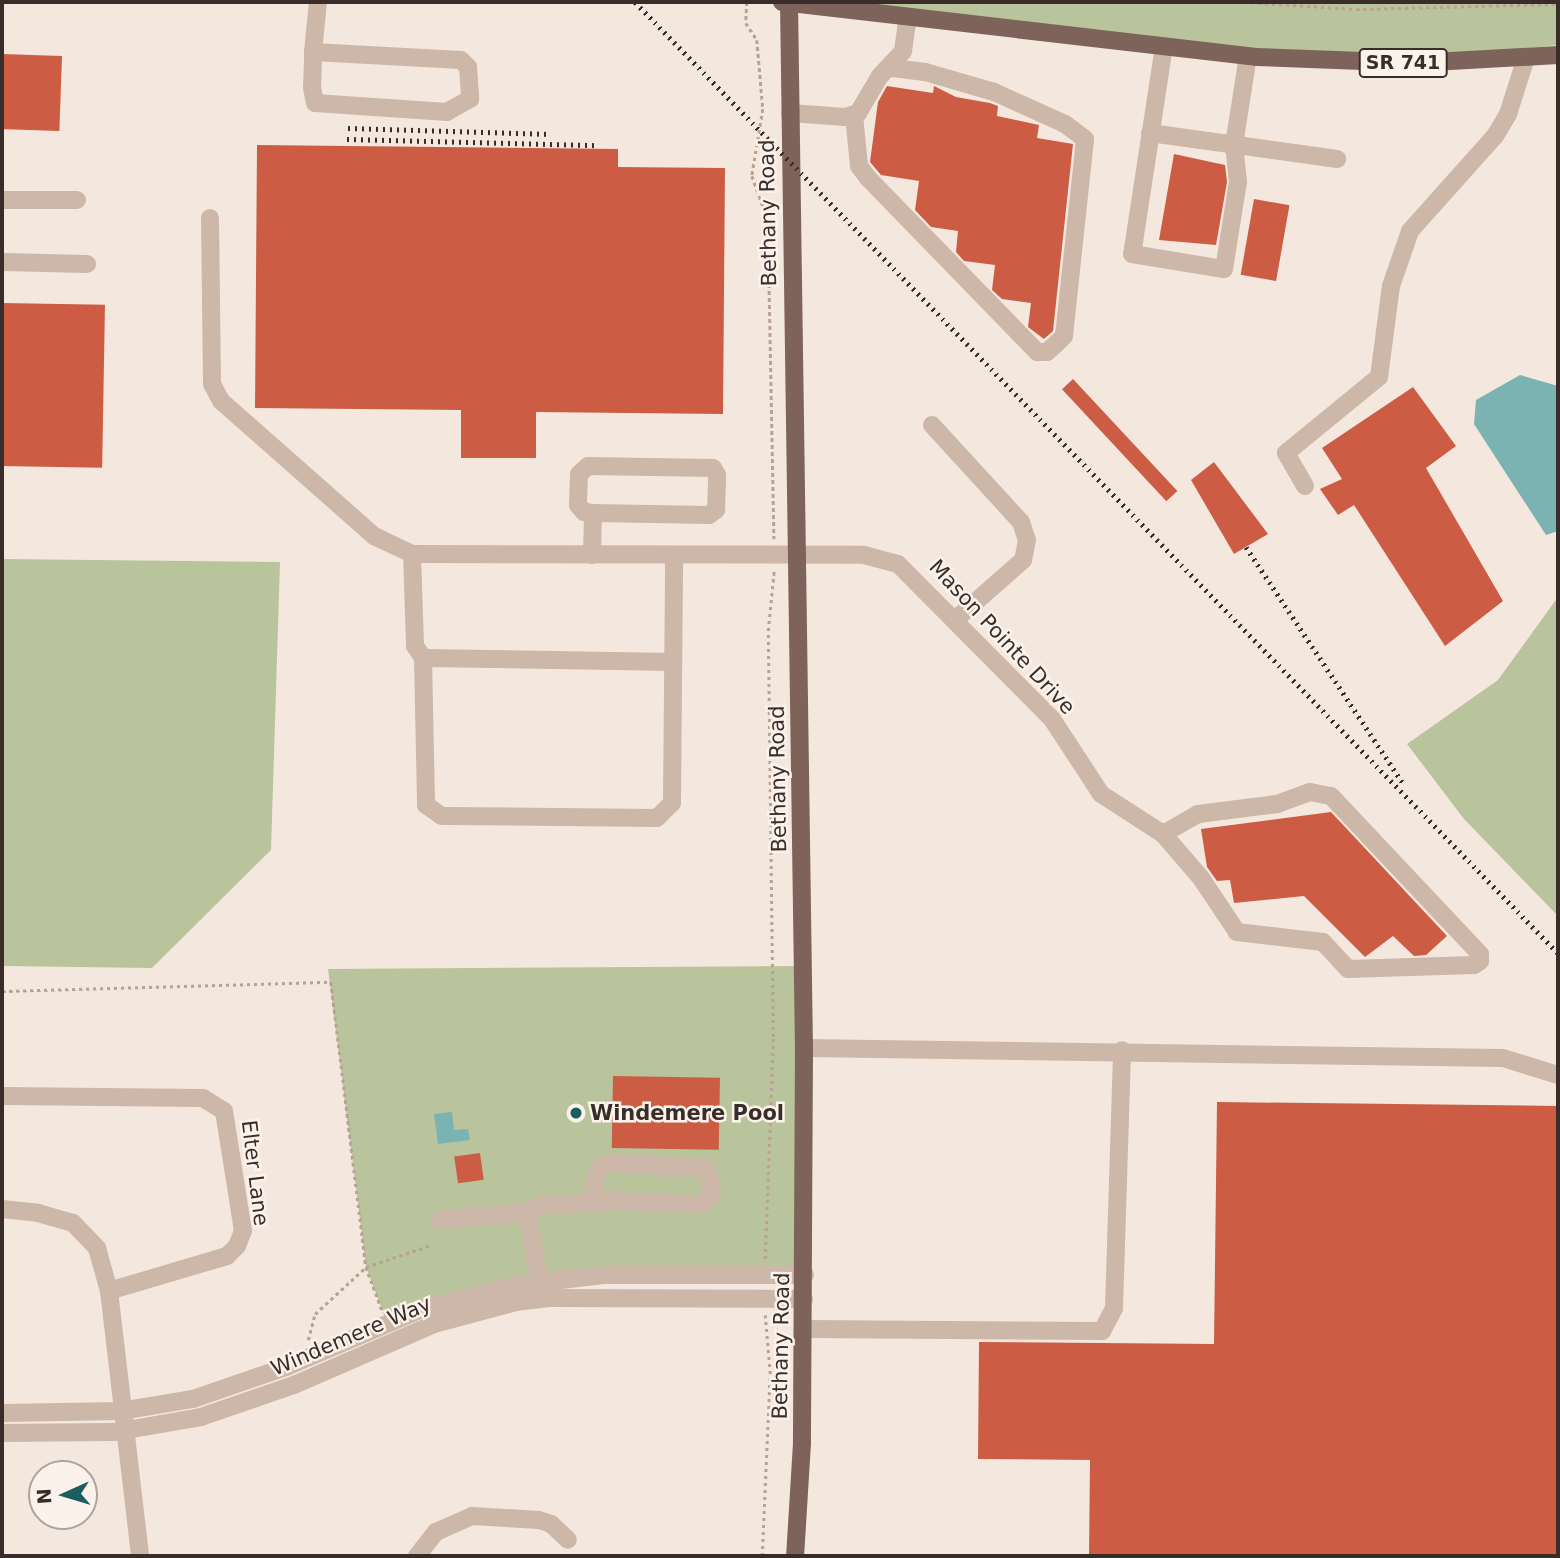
<!DOCTYPE html>
<style>
body{margin:0}
#map{position:relative;width:1560px;height:1558px;overflow:hidden;background:#f4e8de;font-family:"DejaVu Sans",sans-serif}
div>[style]{position:absolute}
.green>*{inset:0;background:#b9c49d}
.water>*{inset:0;background:#7bb3b2}
.building>*{inset:0;background:#cc5d44;transform-origin:0 0}
.path>*{height:2.5px;margin-top:-1.25px;transform-origin:0;background:repeating-linear-gradient(90deg,#b9a193 0 3.5px,transparent 0 7px)}
.minor>*{height:18px;margin:-9px;padding:0 9px;transform-origin:9px;border-radius:9px;background:#cdb7a9}
.major>*{height:18px;margin:-9px;padding:0 9px;transform-origin:9px;border-radius:9px;background:#7d6359}
.rail>*{height:5px;margin-top:-2.5px;transform-origin:0;background:repeating-linear-gradient(90deg,#3a2d29 0 2px,transparent 0 7px)}
.dots>*{width:19px;height:19px;translate:-50% -50%;box-sizing:border-box;border:4px solid #fbf3eb;border-radius:50%}
span{translate:-50% -50%;white-space:nowrap;text-align:center;line-height:1.15;-webkit-text-stroke:5px #fbf3eb;paint-order:stroke}
.shield-label span{padding:2px 5px;background:#fbf3eb;border:2px solid;border-radius:5px;-webkit-text-stroke-width:0}
.shield-label{font-size:19px;color:#3a2d29;font-weight:700}
.street-label{font-size:21px;color:#3a2d29}
.poi-label{font-size:21px;color:#3a2d29;font-weight:700}
.left{translate:0 -50%;text-align:left}
.frame{position:absolute;inset:0;border:4px solid #3a2d29;pointer-events:none}
.north{position:absolute;left:28px;top:1460px;width:70px;height:70px;box-sizing:border-box;background:#fbf3eb;border:2px solid #aea49d;border-radius:50%;rotate:266deg;font-size:19px;font-weight:700;line-height:28px;text-align:center;color:#3a2d29}
.north::after{content:'';display:block;margin:auto;width:24px;height:32px;background:#1c5e5e;clip-path:polygon(50% 0,100% 100%,50% 72%,0 100%)}
</style>
<div id="map">
<div class="green">
<div style="clip-path:polygon(789px 2px,1558px 2px,1558px 45px,1391px 63px)"></div>
<div style="clip-path:polygon(2px 559px,280px 562px,271px 850px,152px 968px,2px 966px)"></div>
<div style="clip-path:polygon(1558px 597px,1558px 916px,1464px 819px,1407px 744px,1498px 680px)"></div>
<div style="clip-path:polygon(803px 966px,805px 1275px,603px 1275px,387px 1323px,366px 1267px,328px 969px)"></div>
</div>
<div class="water">
<div style="clip-path:polygon(1520px 375px,1558px 386px,1558px 531px,1546px 535px,1474px 424px,1476px 400px)"></div>
<div style="clip-path:polygon(452px 1112px,454px 1130px,468px 1129px,470px 1140px,438px 1144px,434px 1114px)"></div>
</div>
<div class="building">
<div style="left:62px;top:56px;width:75px;height:60px;rotate:92deg"></div>
<div style="clip-path:polygon(887px 86px,933px 93px,934px 86px,956px 97px,990px 103px,998px 106px,997px 116px,1039px 125px,1037px 138px,1073px 144px,1053px 331px,1044px 339px,1028px 327px,1031px 303px,1002px 299px,992px 290px,995px 265px,964px 261px,956px 252px,958px 231px,931px 227px,915px 210px,919px 181px,881px 175px,870px 162px,878px 102px)"></div>
<div style="clip-path:polygon(257px 145px,618px 149px,618px 167px,725px 168px,723px 414px,536px 412px,536px 458px,461px 458px,461px 410px,255px 408px)"></div>
<div style="clip-path:polygon(1174px 154px,1225px 165px,1227px 182px,1216px 245px,1159px 240px)"></div>
<div style="left:1254px;top:199px;width:36px;height:77px;rotate:10deg"></div>
<div style="left:2px;top:303px;width:103px;height:163px;rotate:1deg"></div>
<div style="left:1073px;top:379px;width:153px;height:15px;rotate:47deg"></div>
<div style="clip-path:polygon(1413px 387px,1456px 446px,1426px 468px,1503px 601px,1445px 646px,1354px 505px,1338px 515px,1320px 489px,1342px 479px,1322px 448px)"></div>
<div style="clip-path:polygon(1214px 462px,1268px 534px,1234px 554px,1191px 480px)"></div>
<div style="clip-path:polygon(1331px 812px,1447px 936px,1426px 955px,1414px 956px,1393px 936px,1365px 957px,1304px 896px,1234px 903px,1230px 880px,1217px 881px,1207px 867px,1201px 829px)"></div>
<div style="left:613px;top:1076px;width:107px;height:72px;rotate:1deg"></div>
<div style="clip-path:polygon(1217px 1102px,1558px 1106px,1558px 1556px,1089px 1556px,1090px 1460px,978px 1459px,979px 1342px,1214px 1344px)"></div>
<div style="left:480px;top:1153px;width:27px;height:26px;rotate:82deg"></div>
</div>
<div class="path">
<div style="left:747px;top:2px;width:21px;rotate:93deg"></div>
<div style="left:746px;top:23px;width:20px;rotate:57deg"></div>
<div style="left:757px;top:40px;width:69px;rotate:85deg"></div>
<div style="left:763px;top:109px;width:68px;rotate:99.3deg"></div>
<div style="left:752px;top:176px;width:38px;rotate:70deg"></div>
<div style="left:765px;top:212px;width:58px;rotate:86.1deg"></div>
<div style="left:769px;top:270px;width:269px;rotate:88.9deg"></div>
<div style="left:1244px;top:2px;width:112px;rotate:3.6deg"></div>
<div style="left:1356px;top:9px;width:202px;rotate:-1.4deg"></div>
<div style="left:2px;top:991px;width:329px;rotate:-1.6deg"></div>
<div style="left:331px;top:982px;width:287px;rotate:83deg"></div>
<div style="left:366px;top:1267px;width:46px;rotate:69.6deg"></div>
<div style="left:765px;top:1259px;width:222px;rotate:-87.9deg"></div>
<div style="left:773px;top:1037px;width:406px;rotate:-90.7deg"></div>
<div style="left:768px;top:631px;width:61px;rotate:-84.4deg"></div>
<div style="left:308px;top:1340px;width:27px;rotate:-75deg"></div>
<div style="left:315px;top:1314px;width:69px;rotate:-42.7deg"></div>
<div style="left:366px;top:1267px;width:69px;rotate:-18.7deg"></div>
<div style="left:762px;top:1556px;width:182px;rotate:-87.5deg"></div>
<div style="left:770px;top:1374px;width:59px;rotate:-94.8deg"></div>
</div>
<div class="minor">
<div style="left:1164px;top:46px;width:210px;rotate:98.7deg"></div>
<div style="left:1132px;top:254px;width:93px;rotate:9.3deg"></div>
<div style="left:1224px;top:269px;width:88px;rotate:-80.9deg"></div>
<div style="left:1238px;top:182px;width:37px;rotate:-96deg"></div>
<div style="left:1234px;top:145px;width:90px;rotate:-81.1deg"></div>
<div style="left:313px;top:52px;width:148px;rotate:3.1deg"></div>
<div style="left:461px;top:60px;width:10px;rotate:45deg"></div>
<div style="left:468px;top:67px;width:32px;rotate:86deg"></div>
<div style="left:470px;top:99px;width:26px;rotate:151deg"></div>
<div style="left:447px;top:112px;width:132px;rotate:-176.1deg"></div>
<div style="left:315px;top:103px;width:15px;rotate:-101deg"></div>
<div style="left:312px;top:88px;width:36px;rotate:-88deg"></div>
<div style="left:313px;top:52px;width:50px;rotate:-84.3deg"></div>
<div style="left:790px;top:113px;width:55px;rotate:4.2deg"></div>
<div style="left:845px;top:117px;width:14px;rotate:-17deg"></div>
<div style="left:858px;top:113px;width:43px;rotate:-59.3deg"></div>
<div style="left:880px;top:76px;width:34px;rotate:-47deg"></div>
<div style="left:903px;top:51px;width:35px;rotate:-82deg"></div>
<div style="left:854px;top:115px;width:51px;rotate:84.4deg"></div>
<div style="left:859px;top:166px;width:15px;rotate:53deg"></div>
<div style="left:868px;top:178px;width:243px;rotate:45.8deg"></div>
<div style="left:1037px;top:352px;width:10px"></div>
<div style="left:1047px;top:352px;width:12px;rotate:-42deg"></div>
<div style="left:1056px;top:344px;width:11px;rotate:-45deg"></div>
<div style="left:1064px;top:336px;width:198px;rotate:-83.9deg"></div>
<div style="left:1085px;top:139px;width:25px;rotate:-143deg"></div>
<div style="left:1065px;top:124px;width:78px;rotate:-155.7deg"></div>
<div style="left:994px;top:92px;width:72px;rotate:-163.8deg"></div>
<div style="left:925px;top:72px;width:35px;rotate:-173deg"></div>
<div style="left:1150px;top:133px;width:189px;rotate:7.9deg"></div>
<div style="left:2px;top:200px;width:75px"></div>
<div style="left:210px;top:218px;width:166px;rotate:89.3deg"></div>
<div style="left:212px;top:384px;width:19px;rotate:62deg"></div>
<div style="left:221px;top:401px;width:204px;rotate:41.4deg"></div>
<div style="left:374px;top:536px;width:42px;rotate:25.3deg"></div>
<div style="left:412px;top:554px;width:452px;rotate:0.1deg"></div>
<div style="left:864px;top:555px;width:35px;rotate:15deg"></div>
<div style="left:898px;top:564px;width:218px;rotate:45.2deg"></div>
<div style="left:1052px;top:719px;width:90px;rotate:56.8deg"></div>
<div style="left:1101px;top:794px;width:74px;rotate:32.8deg"></div>
<div style="left:1163px;top:834px;width:40px;rotate:-29.7deg"></div>
<div style="left:1198px;top:814px;width:80px;rotate:-7.2deg"></div>
<div style="left:1277px;top:804px;width:35px;rotate:-20deg"></div>
<div style="left:1310px;top:792px;width:21px;rotate:11deg"></div>
<div style="left:1331px;top:796px;width:217px;rotate:46.7deg"></div>
<div style="left:1480px;top:954px;width:7px;rotate:90deg"></div>
<div style="left:1480px;top:961px;width:7px;rotate:146deg"></div>
<div style="left:1474px;top:965px;width:126px;rotate:178.2deg"></div>
<div style="left:1348px;top:969px;width:37px;rotate:-133deg"></div>
<div style="left:1323px;top:942px;width:87px;rotate:-173.4deg"></div>
<div style="left:1237px;top:932px;width:65px;rotate:-123.7deg"></div>
<div style="left:1201px;top:878px;width:58px;rotate:-130.8deg"></div>
<div style="left:2px;top:262px;width:85px;rotate:1.3deg"></div>
<div style="left:932px;top:425px;width:132px;rotate:47.5deg"></div>
<div style="left:1021px;top:522px;width:19px;rotate:72deg"></div>
<div style="left:1027px;top:540px;width:20px;rotate:101deg"></div>
<div style="left:1023px;top:560px;width:89px;rotate:138.6deg"></div>
<div style="left:1305px;top:486px;width:38px;rotate:-120deg"></div>
<div style="left:1286px;top:453px;width:120px;rotate:-39.3deg"></div>
<div style="left:1379px;top:377px;width:92px;rotate:-82.5deg"></div>
<div style="left:1391px;top:286px;width:58px;rotate:-70.9deg"></div>
<div style="left:1410px;top:231px;width:127px;rotate:-48.2deg"></div>
<div style="left:1495px;top:136px;width:26px;rotate:-59deg"></div>
<div style="left:1508px;top:114px;width:59px;rotate:-72.2deg"></div>
<div style="left:412px;top:554px;width:92px;rotate:88.1deg"></div>
<div style="left:415px;top:646px;width:14px;rotate:56deg"></div>
<div style="left:423px;top:658px;width:147px;rotate:88.8deg"></div>
<div style="left:426px;top:805px;width:19px;rotate:35deg"></div>
<div style="left:442px;top:816px;width:215px;rotate:0.5deg"></div>
<div style="left:657px;top:818px;width:21px;rotate:-45deg"></div>
<div style="left:672px;top:803px;width:247px;rotate:-89.5deg"></div>
<div style="left:592px;top:555px;width:42px;rotate:-88.6deg"></div>
<div style="left:593px;top:513px;width:116px;rotate:1deg"></div>
<div style="left:709px;top:515px;width:9px;rotate:-36deg"></div>
<div style="left:716px;top:510px;width:35px;rotate:-88deg"></div>
<div style="left:717px;top:475px;width:8px;rotate:-120deg"></div>
<div style="left:713px;top:468px;width:125px;rotate:-179.1deg"></div>
<div style="left:588px;top:466px;width:12px;rotate:138deg"></div>
<div style="left:579px;top:474px;width:31px;rotate:92deg"></div>
<div style="left:578px;top:505px;width:9px;rotate:49deg"></div>
<div style="left:584px;top:512px;width:9px;rotate:6deg"></div>
<div style="left:423px;top:658px;width:250px;rotate:0.9deg"></div>
<div style="left:804px;top:1048px;width:699px;rotate:0.82deg"></div>
<div style="left:1503px;top:1058px;width:58px;rotate:17.2deg"></div>
<div style="left:2px;top:1096px;width:201px;rotate:0.6deg"></div>
<div style="left:203px;top:1098px;width:25px;rotate:32deg"></div>
<div style="left:224px;top:1111px;width:121px;rotate:81deg"></div>
<div style="left:243px;top:1231px;width:16px;rotate:112deg"></div>
<div style="left:237px;top:1246px;width:14px;rotate:135deg"></div>
<div style="left:227px;top:1256px;width:123px;rotate:163.5deg"></div>
<div style="left:2px;top:1209px;width:36px;rotate:6deg"></div>
<div style="left:38px;top:1213px;width:36px;rotate:16deg"></div>
<div style="left:73px;top:1223px;width:35px;rotate:46deg"></div>
<div style="left:97px;top:1248px;width:45px;rotate:74.4deg"></div>
<div style="left:109px;top:1291px;width:267px;rotate:83.3deg"></div>
<div style="left:440px;top:1220px;width:87px;rotate:-5.3deg"></div>
<div style="left:542px;top:1292px;width:81px;rotate:-100.6deg"></div>
<div style="left:527px;top:1212px;width:17px;rotate:-24deg"></div>
<div style="left:543px;top:1205px;width:49px;rotate:-2.3deg"></div>
<div style="left:592px;top:1203px;width:23px;rotate:-5deg"></div>
<div style="left:615px;top:1201px;width:81px;rotate:2.1deg"></div>
<div style="left:696px;top:1204px;width:12px;rotate:-14deg"></div>
<div style="left:708px;top:1201px;width:15px;rotate:-74deg"></div>
<div style="left:712px;top:1187px;width:20px;rotate:-105deg"></div>
<div style="left:707px;top:1168px;width:97px;rotate:-177deg"></div>
<div style="left:610px;top:1163px;width:11px;rotate:158deg"></div>
<div style="left:600px;top:1167px;width:11px;rotate:112deg"></div>
<div style="left:596px;top:1177px;width:26px;rotate:99deg"></div>
<div style="left:804px;top:1329px;width:298px;rotate:0.4deg"></div>
<div style="left:1102px;top:1331px;width:26px;rotate:-62deg"></div>
<div style="left:1114px;top:1308px;width:258px;rotate:-88.2deg"></div>
<div style="left:2px;top:1413px;width:119px;rotate:-1deg"></div>
<div style="left:121px;top:1411px;width:73px;rotate:-9.5deg"></div>
<div style="left:193px;top:1399px;width:98px;rotate:-19deg"></div>
<div style="left:286px;top:1367px;width:148px;rotate:-23.1deg"></div>
<div style="left:422px;top:1309px;width:92px;rotate:-14.5deg"></div>
<div style="left:511px;top:1286px;width:93px;rotate:-6.8deg"></div>
<div style="left:603px;top:1275px;width:202px"></div>
<div style="left:2px;top:1433px;width:113px;rotate:-0.5deg"></div>
<div style="left:115px;top:1432px;width:87px;rotate:-9.9deg"></div>
<div style="left:201px;top:1417px;width:98px;rotate:-19deg"></div>
<div style="left:294px;top:1385px;width:153px;rotate:-23.5deg"></div>
<div style="left:434px;top:1324px;width:85px;rotate:-15deg"></div>
<div style="left:516px;top:1302px;width:35px;rotate:-7deg"></div>
<div style="left:551px;top:1298px;width:253px;rotate:0.2deg"></div>
<div style="left:417px;top:1556px;width:31px;rotate:-52deg"></div>
<div style="left:436px;top:1532px;width:39px;rotate:-24deg"></div>
<div style="left:472px;top:1516px;width:67px;rotate:3.4deg"></div>
<div style="left:539px;top:1520px;width:13px;rotate:18deg"></div>
<div style="left:551px;top:1524px;width:23px;rotate:43deg"></div>
</div>
<div class="major">
<div style="left:782px;top:2px;width:477px;rotate:6.6deg"></div>
<div style="left:1256px;top:57px;width:159px;rotate:2.2deg"></div>
<div style="left:1415px;top:63px;width:143px;rotate:-3.2deg"></div>
<div style="left:789px;top:2px;width:1046px;rotate:89.18deg"></div>
<div style="left:804px;top:1048px;width:395px;rotate:90.3deg"></div>
<div style="left:802px;top:1443px;width:113px;rotate:93.5deg"></div>
</div>
<div class="rail">
<div style="left:635px;top:2px;width:1325px;rotate:45.86deg"></div>
<div style="left:348px;top:128px;width:203px;rotate:1.7deg"></div>
<div style="left:347px;top:139px;width:252px;rotate:1.4deg"></div>
<div style="left:1246px;top:547px;width:283px;rotate:56.4deg"></div>
</div>
<div class="dots">
<div style="left:576px;top:1113px;background:#1c5e5e"></div>
</div>
<div class="shield-label">
<span style="left:1403px;top:63px">SR 741</span>
</div>
<div class="street-label">
<span style="left:768px;top:213px;rotate:-91deg">Bethany Road</span>
<span style="left:1002px;top:637px;rotate:47deg">Mason Pointe Drive</span>
<span style="left:778px;top:779px;rotate:-91deg">Bethany Road</span>
<span style="left:255px;top:1173px;rotate:83deg">Elter Lane</span>
<span style="left:351px;top:1336px;rotate:-23deg">Windemere Way</span>
<span style="left:781px;top:1346px;rotate:-89deg">Bethany Road</span>
</div>
<div class="poi-label">
<span class="left" style="left:590px;top:1113px">Windemere Pool</span>
</div>
<div class="frame"></div>
<div class="north">N</div>
</div>
